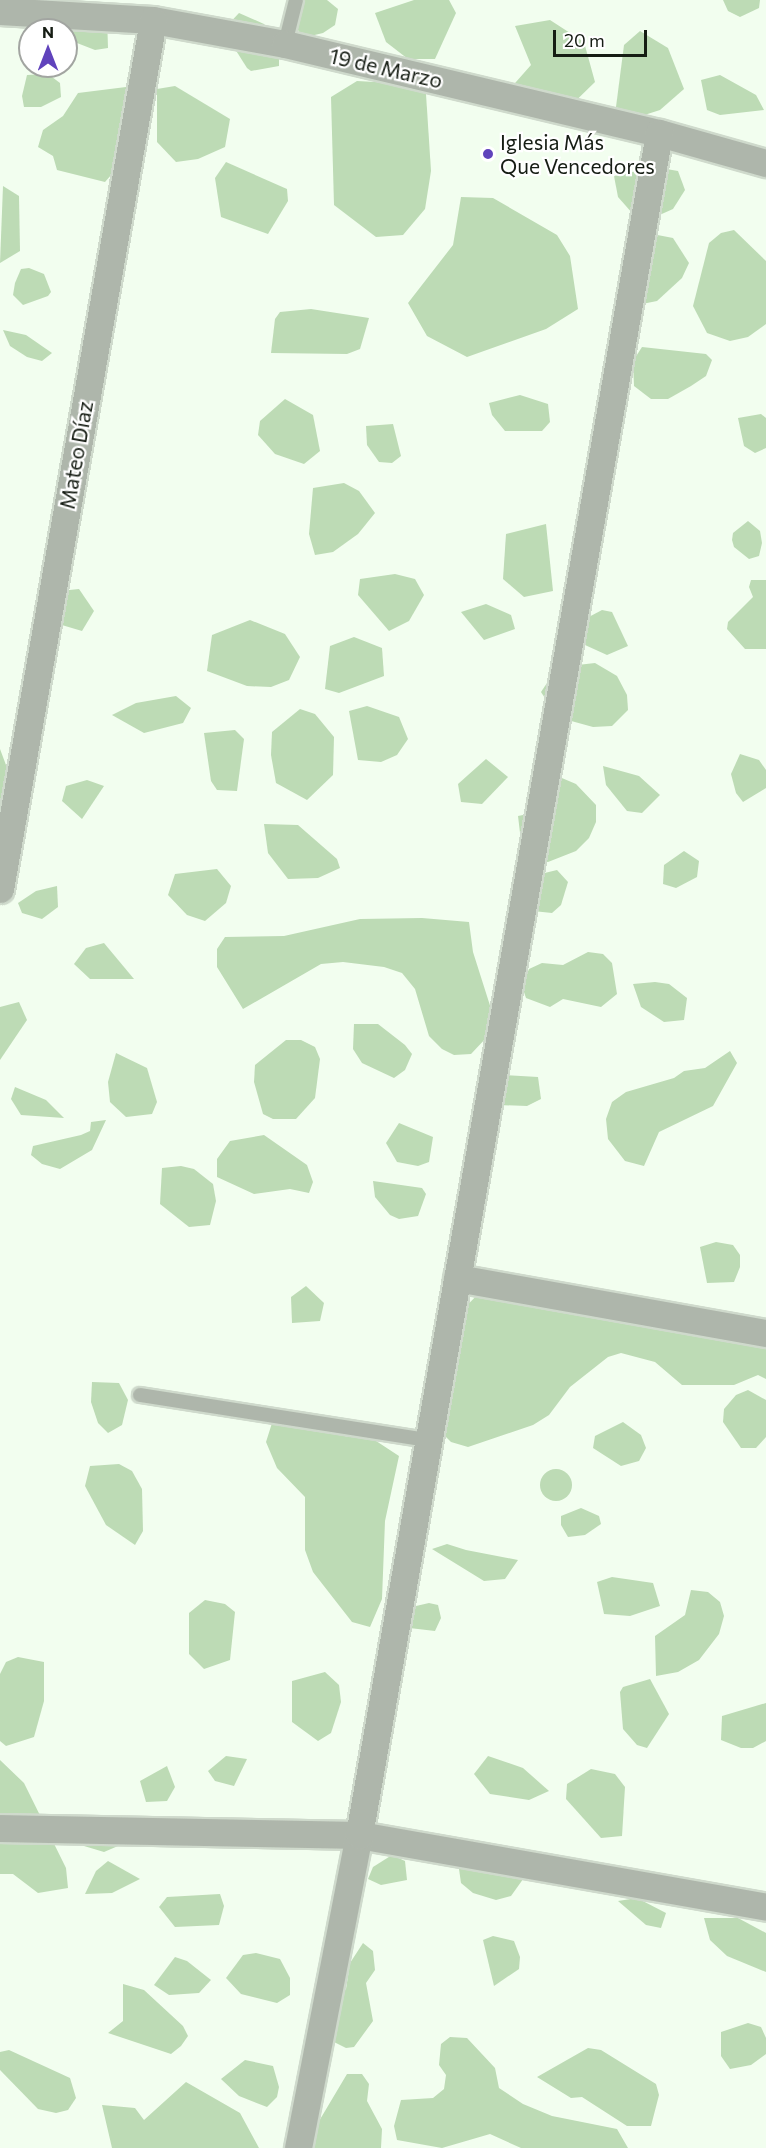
<!DOCTYPE html>
<meta charset="utf-8">
<style>
body{margin:0}
#map{position:relative;width:766px;height:2148px;overflow:hidden;background:#f2feef;font-family:Commissioner,sans-serif}
div>[style]{position:absolute}
.green>*{inset:0;background:#bddbb5}
.round{border-radius:50%}
.roads{filter:drop-shadow(2px 0 #cfdacc) drop-shadow(-2px 0 #cfdacc) drop-shadow(0 2px #cfdacc) drop-shadow(0 -2px #cfdacc)}
.lane>*{height:14px;margin:-7px;padding:0 7px;transform-origin:7px;border-radius:7px;background:#aeb6ab}
.street>*{height:27px;margin:-13.5px;padding:0 13.5px;transform-origin:13.5px;border-radius:13.5px;background:#aeb6ab}
.dots>*{width:16px;height:16px;translate:-50% -50%;box-sizing:border-box;border:3px solid #fff;border-radius:50%}
span{translate:-50% -50%;white-space:nowrap;text-align:center;line-height:1.15;-webkit-text-stroke:4.5px #fff;paint-order:stroke}
.street-label{font-size:21px;color:#161d14}
.poi-label{font-size:21px;color:#161d14}
.left{translate:0 -50%;text-align:left}
.north{position:absolute;left:18px;top:18px;width:60px;height:60px;box-sizing:border-box;background:#fff;border:2px solid #a2a5a1;border-radius:50%;rotate:0deg;font-size:16px;font-weight:700;line-height:24px;text-align:center;color:#161d14}
.north::after{content:'';display:block;margin:auto;width:21px;height:27px;background:#6043bc;clip-path:polygon(50% 0,100% 100%,50% 72%,0 100%)}
.scale{position:absolute;left:553px;top:30px;width:94px;height:27px;box-sizing:border-box;border:3px solid #161d14;border-top:0;padding-left:8px;font-size:18px;line-height:21px;white-space:nowrap;color:#161d14;-webkit-text-stroke:4px #fff;paint-order:stroke}
</style>
<div id="map">
<div class="green">
<div style="clip-path:polygon(291px 0,327px 0,338px 9px,335px 25px,323px 33px,302px 38px,286px 6px)"></div>
<div style="clip-path:polygon(414px 0,449px 0,456px 13px,435px 59px,408px 59px,386px 42px,375px 13px)"></div>
<div style="clip-path:polygon(723px 0,760px 0,759px 8px,740px 17px,728px 11px)"></div>
<div style="clip-path:polygon(239px 13px,264px 24px,279px 43px,279px 66px,251px 71px,247px 68px,223px 30px)"></div>
<div style="clip-path:polygon(107px 16px,108px 48px,95px 50px,77px 43px,66px 35px,66px 30px,60px 30px,57px 18px)"></div>
<div style="clip-path:polygon(550px 20px,584px 42px,595px 82px,556px 120px,508px 91px,531px 65px,515px 26px)"></div>
<div style="clip-path:polygon(640px 31px,668px 48px,684px 89px,660px 110px,635px 118px,616px 107px,624px 45px)"></div>
<div style="clip-path:polygon(48px 74px,60px 83px,61px 97px,41px 107px,24px 107px,22px 96px,27px 75px)"></div>
<div style="clip-path:polygon(720px 75px,756px 95px,764px 110px,720px 115px,707px 110px,701px 80px)"></div>
<div style="clip-path:polygon(357px 81px,411px 84px,426px 94px,431px 171px,425px 209px,403px 235px,376px 237px,334px 205px,331px 97px)"></div>
<div style="clip-path:polygon(134px 86px,138px 144px,105px 182px,57px 170px,53px 156px,38px 147px,43px 130px,63px 116px,78px 93px)"></div>
<div style="clip-path:polygon(175px 86px,230px 119px,225px 147px,198px 159px,176px 162px,157px 142px,157px 89px)"></div>
<div style="clip-path:polygon(226px 162px,287px 189px,288px 201px,268px 234px,221px 217px,215px 178px)"></div>
<div style="clip-path:polygon(655px 167px,678px 171px,685px 190px,673px 209px,655px 217px,633px 214px,618px 197px,614px 176px)"></div>
<div style="clip-path:polygon(3px 186px,19px 196px,20px 251px,0 263px)"></div>
<div style="clip-path:polygon(461px 197px,493px 198px,557px 235px,570px 256px,578px 309px,546px 329px,467px 357px,427px 336px,408px 303px,453px 245px)"></div>
<div style="clip-path:polygon(734px 230px,766px 261px,766px 324px,748px 337px,730px 341px,707px 333px,693px 306px,709px 243px,721px 233px)"></div>
<div style="clip-path:polygon(642px 232px,673px 238px,689px 263px,682px 278px,657px 301px,642px 304px)"></div>
<div style="clip-path:polygon(29px 268px,44px 274px,51px 292px,48px 296px,23px 305px,13px 295px,15px 283px,21px 269px)"></div>
<div style="clip-path:polygon(311px 309px,369px 318px,360px 349px,347px 354px,271px 353px,275px 319px,280px 312px)"></div>
<div style="clip-path:polygon(3px 330px,26px 335px,52px 353px,42px 361px,27px 357px,10px 346px)"></div>
<div style="clip-path:polygon(642px 347px,706px 354px,712px 360px,706px 376px,691px 386px,668px 399px,651px 399px,634px 386px,633px 361px)"></div>
<div style="clip-path:polygon(520px 395px,548px 404px,550px 422px,542px 431px,505px 431px,492px 415px,489px 403px)"></div>
<div style="clip-path:polygon(285px 399px,313px 415px,320px 451px,304px 464px,275px 454px,258px 435px,260px 421px)"></div>
<div style="clip-path:polygon(761px 414px,766px 418px,766px 448px,755px 453px,744px 446px,738px 418px)"></div>
<div style="clip-path:polygon(393px 424px,401px 456px,392px 463px,379px 462px,367px 445px,366px 426px)"></div>
<div style="clip-path:polygon(344px 483px,359px 491px,375px 513px,358px 534px,333px 552px,315px 555px,309px 534px,313px 488px)"></div>
<div style="clip-path:polygon(748px 521px,760px 531px,762px 543px,759px 556px,749px 559px,734px 547px,732px 540px,733px 533px)"></div>
<div style="clip-path:polygon(546px 524px,553px 591px,524px 597px,503px 579px,506px 534px)"></div>
<div style="clip-path:polygon(395px 574px,415px 579px,424px 595px,409px 621px,389px 631px,358px 595px,360px 579px)"></div>
<div style="clip-path:polygon(751px 580px,766px 580px,766px 649px,745px 649px,727px 629px,728px 622px,753px 597px,749px 587px)"></div>
<div style="clip-path:polygon(79px 589px,94px 611px,82px 631px,45px 620px,60px 591px)"></div>
<div style="clip-path:polygon(486px 604px,511px 615px,515px 629px,484px 640px,461px 612px)"></div>
<div style="clip-path:polygon(602px 610px,612px 612px,628px 646px,607px 655px,585px 645px,585px 619px)"></div>
<div style="clip-path:polygon(250px 620px,285px 634px,300px 657px,289px 680px,271px 687px,247px 686px,207px 671px,212px 635px)"></div>
<div style="clip-path:polygon(354px 637px,382px 648px,384px 676px,339px 693px,325px 689px,330px 646px)"></div>
<div style="clip-path:polygon(595px 663px,617px 676px,627px 695px,628px 710px,612px 726px,593px 727px,564px 719px,554px 712px,541px 692px,553px 674px,569px 666px)"></div>
<div style="clip-path:polygon(176px 696px,191px 708px,183px 723px,144px 733px,112px 715px,136px 703px)"></div>
<div style="clip-path:polygon(367px 706px,399px 717px,408px 739px,397px 755px,381px 762px,358px 760px,349px 711px)"></div>
<div style="clip-path:polygon(300px 709px,315px 714px,334px 737px,333px 775px,307px 800px,276px 783px,271px 755px,272px 732px)"></div>
<div style="clip-path:polygon(235px 730px,244px 739px,237px 791px,217px 790px,211px 781px,204px 733px)"></div>
<div style="clip-path:polygon(0 749px,12px 781px,0 822px)"></div>
<div style="clip-path:polygon(740px 754px,759px 760px,766px 770px,766px 788px,743px 802px,736px 793px,731px 774px)"></div>
<div style="clip-path:polygon(486px 759px,508px 777px,482px 804px,461px 802px,458px 784px)"></div>
<div style="clip-path:polygon(603px 766px,639px 776px,660px 795px,642px 813px,627px 811px,606px 785px)"></div>
<div style="clip-path:polygon(550px 773px,576px 784px,596px 805px,596px 822px,589px 838px,576px 851px,548px 862px,523px 858px,518px 816px,528px 814px)"></div>
<div style="clip-path:polygon(87px 780px,104px 786px,82px 819px,62px 801px,66px 786px)"></div>
<div style="clip-path:polygon(264px 824px,298px 825px,337px 859px,340px 868px,318px 878px,288px 879px,268px 853px)"></div>
<div style="clip-path:polygon(684px 851px,699px 861px,697px 877px,676px 888px,663px 884px,664px 865px)"></div>
<div style="clip-path:polygon(217px 869px,231px 886px,226px 903px,205px 921px,187px 915px,168px 895px,175px 874px)"></div>
<div style="clip-path:polygon(557px 870px,568px 882px,561px 905px,552px 913px,533px 911px,524px 878px)"></div>
<div style="clip-path:polygon(57px 886px,58px 907px,42px 919px,22px 913px,18px 903px,36px 891px)"></div>
<div style="clip-path:polygon(422px 918px,469px 922px,473px 952px,493px 1015px,487px 1037px,471px 1054px,454px 1055px,442px 1049px,429px 1036px,415px 989px,402px 973px,384px 967px,343px 962px,321px 964px,243px 1009px,217px 967px,217px 949px,225px 937px,284px 936px,360px 919px)"></div>
<div style="clip-path:polygon(104px 943px,134px 979px,90px 979px,74px 964px,86px 948px)"></div>
<div style="clip-path:polygon(588px 952px,603px 954px,612px 963px,617px 994px,601px 1007px,563px 999px,550px 1007px,526px 998px,522px 986px,529px 969px,542px 963px,563px 965px)"></div>
<div style="clip-path:polygon(655px 982px,669px 984px,687px 998px,684px 1020px,664px 1022px,641px 1007px,633px 984px)"></div>
<div style="clip-path:polygon(19px 1002px,27px 1020px,0 1060px,0 1007px)"></div>
<div style="clip-path:polygon(354px 1024px,378px 1024px,405px 1045px,412px 1054px,405px 1070px,394px 1078px,362px 1063px,353px 1049px)"></div>
<div style="clip-path:polygon(286px 1040px,301px 1040px,315px 1047px,320px 1059px,315px 1098px,296px 1119px,273px 1119px,263px 1114px,254px 1082px,255px 1065px)"></div>
<div style="clip-path:polygon(730px 1051px,737px 1063px,713px 1106px,659px 1132px,644px 1166px,625px 1161px,608px 1139px,606px 1119px,612px 1102px,626px 1092px,674px 1078px,684px 1071px,705px 1068px)"></div>
<div style="clip-path:polygon(116px 1053px,147px 1068px,157px 1102px,152px 1114px,126px 1117px,110px 1102px,108px 1082px)"></div>
<div style="clip-path:polygon(502px 1075px,538px 1077px,541px 1099px,527px 1106px,499px 1105px)"></div>
<div style="clip-path:polygon(15px 1087px,46px 1100px,64px 1118px,21px 1115px,11px 1099px)"></div>
<div style="clip-path:polygon(106px 1120px,92px 1150px,60px 1169px,42px 1164px,31px 1155px,33px 1146px,81px 1135px,90px 1131px,91px 1122px)"></div>
<div style="clip-path:polygon(399px 1123px,433px 1137px,429px 1162px,418px 1166px,397px 1162px,386px 1143px)"></div>
<div style="clip-path:polygon(264px 1135px,307px 1165px,313px 1182px,309px 1193px,290px 1189px,254px 1194px,217px 1177px,217px 1159px,230px 1141px)"></div>
<div style="clip-path:polygon(181px 1166px,194px 1169px,213px 1184px,216px 1201px,210px 1225px,189px 1227px,160px 1204px,162px 1168px)"></div>
<div style="clip-path:polygon(373px 1181px,422px 1188px,426px 1194px,418px 1216px,399px 1219px,390px 1215px,375px 1197px)"></div>
<div style="clip-path:polygon(716px 1242px,733px 1245px,740px 1255px,740px 1267px,734px 1282px,707px 1283px,700px 1247px)"></div>
<div style="clip-path:polygon(306px 1286px,324px 1303px,320px 1321px,292px 1323px,291px 1297px)"></div>
<div style="clip-path:polygon(483px 1289px,583px 1299px,616px 1321px,648px 1318px,766px 1327px,766px 1379px,758px 1375px,734px 1385px,682px 1385px,655px 1362px,621px 1353px,608px 1357px,570px 1387px,549px 1415px,533px 1425px,468px 1447px,451px 1442px,431px 1422px,424px 1390px,426px 1371px,446px 1327px)"></div>
<div style="clip-path:polygon(92px 1382px,119px 1383px,128px 1400px,122px 1425px,108px 1433px,98px 1423px,91px 1402px)"></div>
<div style="clip-path:polygon(748px 1390px,766px 1400px,766px 1437px,756px 1448px,741px 1448px,723px 1422px,724px 1409px,736px 1395px)"></div>
<div style="clip-path:polygon(290px 1418px,348px 1437px,370px 1437px,399px 1456px,385px 1521px,382px 1599px,370px 1627px,352px 1622px,313px 1572px,305px 1550px,305px 1497px,277px 1468px,266px 1442px,272px 1423px)"></div>
<div style="clip-path:polygon(623px 1422px,641px 1435px,646px 1448px,639px 1461px,621px 1466px,593px 1448px,595px 1436px)"></div>
<div style="clip-path:polygon(119px 1464px,132px 1471px,142px 1489px,143px 1531px,135px 1545px,106px 1525px,85px 1486px,90px 1466px)"></div>
<div class="round" style="left:540px;top:1469px;width:32px;height:32px"></div>
<div style="clip-path:polygon(581px 1508px,599px 1516px,601px 1524px,585px 1535px,568px 1537px,561px 1525px,561px 1516px)"></div>
<div style="clip-path:polygon(447px 1544px,466px 1550px,518px 1560px,505px 1579px,484px 1581px,432px 1549px)"></div>
<div style="clip-path:polygon(612px 1577px,653px 1583px,660px 1606px,630px 1616px,604px 1614px,597px 1582px)"></div>
<div style="clip-path:polygon(691px 1590px,708px 1592px,720px 1602px,724px 1616px,719px 1634px,699px 1660px,678px 1672px,656px 1676px,655px 1636px,685px 1615px)"></div>
<div style="clip-path:polygon(205px 1600px,225px 1604px,235px 1612px,230px 1660px,204px 1669px,189px 1654px,189px 1613px)"></div>
<div style="clip-path:polygon(429px 1603px,438px 1605px,441px 1618px,435px 1631px,401px 1627px,403px 1609px)"></div>
<div style="clip-path:polygon(18px 1657px,44px 1662px,44px 1701px,34px 1737px,6px 1746px,0 1741px,0 1674px,6px 1662px)"></div>
<div style="clip-path:polygon(325px 1672px,339px 1685px,341px 1702px,331px 1733px,318px 1741px,292px 1722px,292px 1681px)"></div>
<div style="clip-path:polygon(650px 1679px,669px 1714px,647px 1748px,637px 1745px,623px 1729px,620px 1692px,623px 1687px)"></div>
<div style="clip-path:polygon(766px 1703px,766px 1741px,753px 1748px,741px 1748px,721px 1740px,722px 1716px)"></div>
<div style="clip-path:polygon(226px 1756px,247px 1759px,234px 1786px,215px 1781px,208px 1771px)"></div>
<div style="clip-path:polygon(488px 1756px,523px 1768px,549px 1791px,529px 1800px,490px 1794px,474px 1774px)"></div>
<div style="clip-path:polygon(0 1760px,24px 1783px,66px 1868px,68px 1888px,38px 1893px,13px 1874px,0 1874px)"></div>
<div style="clip-path:polygon(167px 1766px,175px 1787px,167px 1801px,146px 1802px,140px 1781px)"></div>
<div style="clip-path:polygon(591px 1769px,615px 1774px,625px 1787px,622px 1836px,601px 1838px,566px 1799px,567px 1784px)"></div>
<div style="clip-path:polygon(74px 1843px,125px 1843px,104px 1852px)"></div>
<div style="clip-path:polygon(513px 1847px,531px 1868px,511px 1896px,496px 1900px,473px 1893px,461px 1883px,458px 1862px)"></div>
<div style="clip-path:polygon(392px 1855px,405px 1861px,407px 1880px,381px 1885px,368px 1879px,373px 1867px)"></div>
<div style="clip-path:polygon(108px 1861px,140px 1879px,112px 1893px,85px 1894px,96px 1871px)"></div>
<div style="clip-path:polygon(220px 1894px,224px 1906px,219px 1925px,175px 1927px,159px 1907px,167px 1897px)"></div>
<div style="clip-path:polygon(637px 1898px,666px 1913px,661px 1928px,646px 1925px,618px 1901px)"></div>
<div style="clip-path:polygon(704px 1918px,738px 1918px,766px 1933px,766px 1972px,727px 1956px,710px 1940px)"></div>
<div style="clip-path:polygon(493px 1936px,514px 1941px,520px 1957px,519px 1969px,494px 1986px,483px 1940px)"></div>
<div style="clip-path:polygon(363px 1943px,373px 1951px,375px 1970px,366px 1983px,373px 2021px,354px 2047px,346px 2048px,324px 2037px,330px 2003px,346px 1989px,350px 1963px)"></div>
<div style="clip-path:polygon(256px 1953px,280px 1959px,290px 1978px,290px 1995px,277px 2003px,241px 1994px,226px 1978px,243px 1955px)"></div>
<div style="clip-path:polygon(175px 1957px,187px 1961px,211px 1980px,199px 1993px,169px 1995px,154px 1985px)"></div>
<div style="clip-path:polygon(123px 1984px,144px 1990px,183px 2026px,188px 2036px,181px 2046px,171px 2054px,108px 2033px,123px 2021px)"></div>
<div style="clip-path:polygon(748px 2023px,761px 2027px,766px 2038px,766px 2054px,751px 2065px,730px 2069px,721px 2056px,721px 2032px)"></div>
<div style="clip-path:polygon(450px 2037px,467px 2038px,495px 2068px,499px 2088px,523px 2104px,552px 2116px,617px 2129px,628px 2148px,521px 2148px,490px 2134px,442px 2148px,397px 2140px,394px 2126px,401px 2100px,433px 2098px,444px 2089px,446px 2075px,439px 2065px,441px 2044px)"></div>
<div style="clip-path:polygon(588px 2048px,601px 2050px,656px 2084px,659px 2095px,651px 2126px,627px 2126px,582px 2097px,571px 2098px,537px 2077px)"></div>
<div style="clip-path:polygon(9px 2050px,70px 2078px,76px 2098px,68px 2110px,56px 2113px,38px 2109px,0 2070px,0 2052px)"></div>
<div style="clip-path:polygon(245px 2060px,273px 2066px,279px 2087px,277px 2097px,267px 2107px,239px 2096px,221px 2079px)"></div>
<div style="clip-path:polygon(347px 2074px,362px 2074px,369px 2084px,367px 2101px,382px 2129px,381px 2148px,303px 2148px)"></div>
<div style="clip-path:polygon(186px 2082px,240px 2113px,259px 2148px,112px 2148px,102px 2105px,135px 2108px,144px 2120px)"></div>
</div>
<div class="roads">
<div class="lane">
<div style="left:285px;top:44px;width:45px;rotate:-76deg"></div>
<div style="left:140px;top:1395px;width:291px;rotate:8.9deg"></div>
</div>
<div class="street">
<div style="left:0;top:11px;width:153px;rotate:3.4deg"></div>
<div style="left:153px;top:20px;width:134px;rotate:10.3deg"></div>
<div style="left:285px;top:44px;width:384px;rotate:13.4deg"></div>
<div style="left:659px;top:133px;width:111px;rotate:15.7deg"></div>
<div style="left:0;top:889px;width:882px;rotate:-80.01deg"></div>
<div style="left:457px;top:1278px;width:314px;rotate:10.1deg"></div>
<div style="left:0;top:1828px;width:359px;rotate:1.1deg"></div>
<div style="left:359px;top:1835px;width:413px;rotate:10deg"></div>
<div style="left:298px;top:2148px;width:319px;rotate:-79deg"></div>
<div style="left:359px;top:1835px;width:1728px;rotate:-80deg"></div>
</div>
</div>
<div class="dots">
<div style="left:488px;top:154px;background:#6043bc"></div>
</div>
<div class="street-label">
<span style="left:386px;top:68px;rotate:13deg">19 de Marzo</span>
<span style="left:76px;top:455px;rotate:-80deg">Mateo Díaz</span>
</div>
<div class="poi-label">
<span class="left" style="left:500px;top:154px">Iglesia Más<br>Que Vencedores</span>
</div>
<div class="north">N</div>
<div class="scale">20 m</div>
</div>
